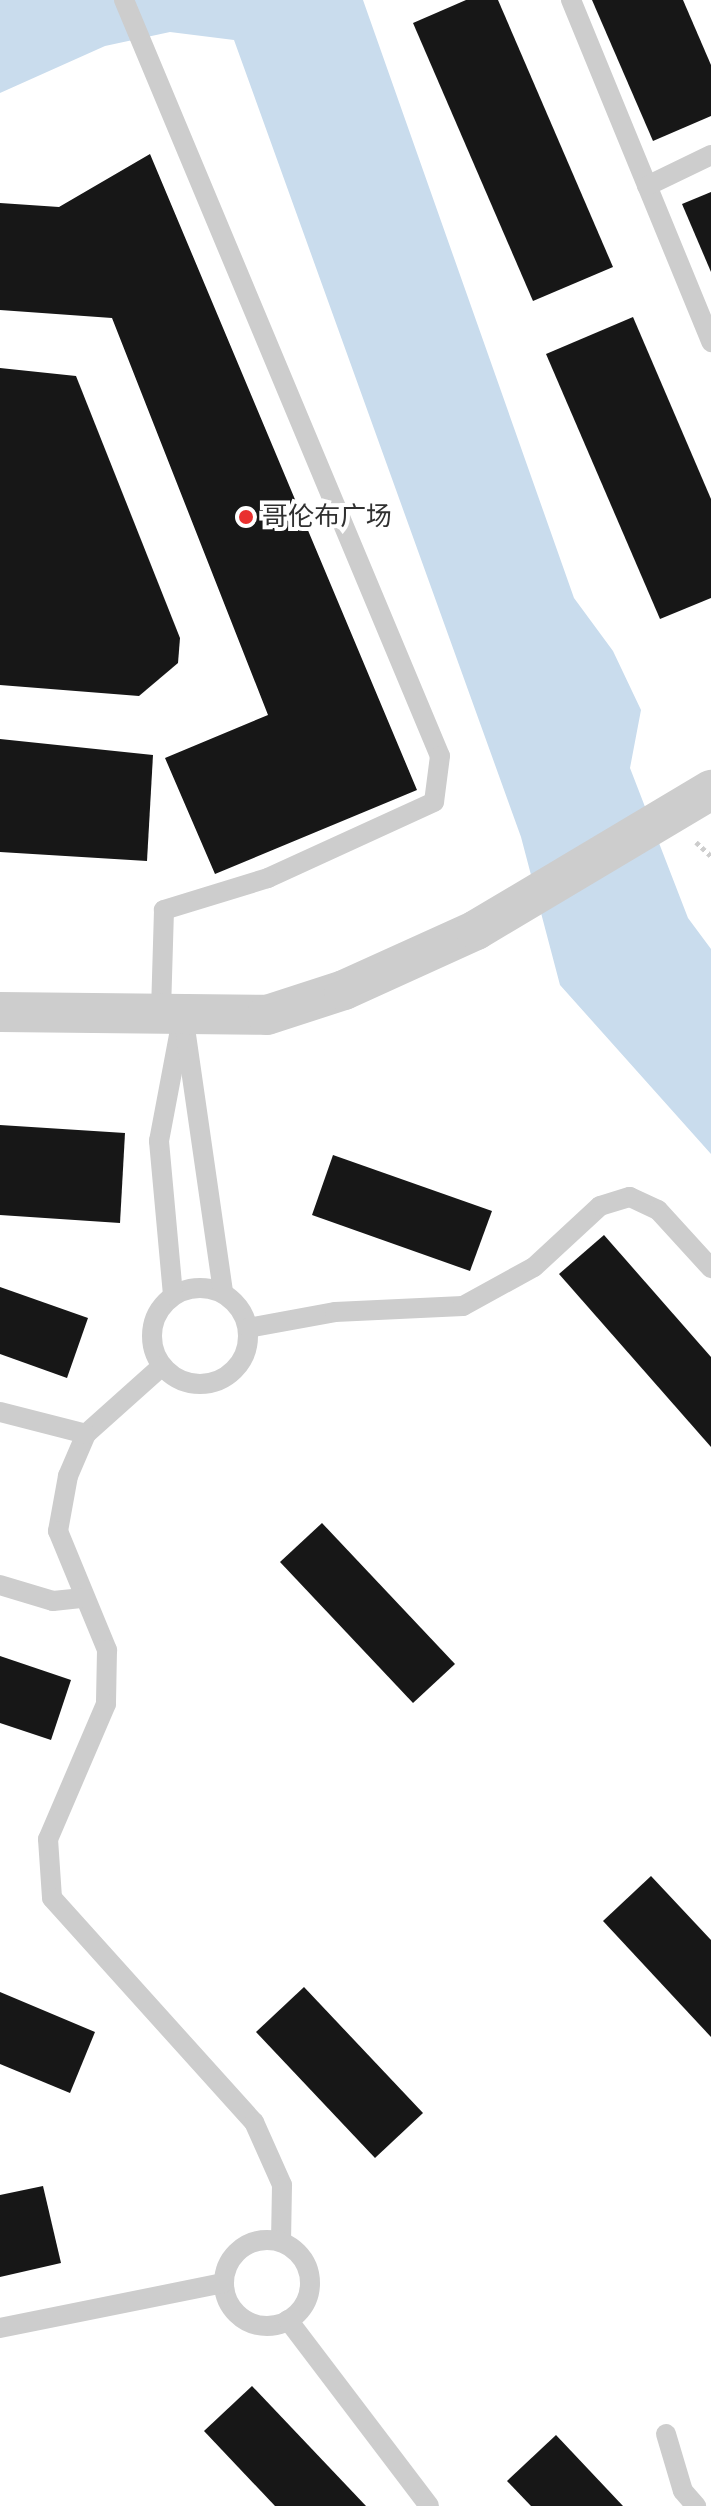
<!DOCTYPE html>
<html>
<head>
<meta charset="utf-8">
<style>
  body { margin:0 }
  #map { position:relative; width:711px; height:2506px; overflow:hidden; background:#fff; font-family:"Roboto Condensed","Noto Sans SC",sans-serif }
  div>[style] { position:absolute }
  .water>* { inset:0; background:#c9dced }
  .building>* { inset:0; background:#171717 }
  .path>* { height:5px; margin-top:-2.5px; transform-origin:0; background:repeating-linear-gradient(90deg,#cdcdcd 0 4px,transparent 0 8px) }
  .service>* { height:20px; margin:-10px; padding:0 10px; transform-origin:10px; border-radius:10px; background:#cdcdcd }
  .service>.ring { margin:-10px; padding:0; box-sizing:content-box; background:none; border:20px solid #cdcdcd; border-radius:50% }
  .minor>* { height:40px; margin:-20px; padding:0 20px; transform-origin:20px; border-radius:20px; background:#cdcdcd }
  .dots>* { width:22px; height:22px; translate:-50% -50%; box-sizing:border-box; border:4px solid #fff; border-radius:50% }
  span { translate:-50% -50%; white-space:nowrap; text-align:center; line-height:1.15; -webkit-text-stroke:8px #fff; paint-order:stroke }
  .poi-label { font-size:26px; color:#303030 }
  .left { translate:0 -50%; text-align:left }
</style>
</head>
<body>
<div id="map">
  <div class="water">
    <i style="clip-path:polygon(0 0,363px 0,574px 598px,613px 651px,641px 710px,630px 768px,688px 918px,711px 949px,711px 1154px,560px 985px,521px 837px,234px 40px,170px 32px,105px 46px,0 93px)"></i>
  </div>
  <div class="building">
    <i style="clip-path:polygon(466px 0,498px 0,613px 267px,533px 301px,413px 23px)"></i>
    <i style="clip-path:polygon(592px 0,683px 0,711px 65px,711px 116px,653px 141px)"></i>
    <i style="clip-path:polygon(150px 154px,417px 790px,215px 874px,165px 758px,268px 715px,112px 318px,0 310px,0 203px,59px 207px)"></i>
    <i style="clip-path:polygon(711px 192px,711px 272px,682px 204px)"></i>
    <i style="clip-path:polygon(633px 317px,711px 499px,711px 598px,660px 619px,546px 354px)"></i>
    <i style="clip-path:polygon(0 368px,76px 376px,180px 638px,178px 663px,139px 696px,0 685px)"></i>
    <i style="clip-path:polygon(0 739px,153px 755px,147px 861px,0 852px)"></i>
    <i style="clip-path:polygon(0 1125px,125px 1133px,120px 1223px,0 1215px)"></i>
    <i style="clip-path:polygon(333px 1155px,492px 1211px,470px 1271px,312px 1215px)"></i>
    <i style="clip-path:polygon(604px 1235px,711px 1357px,711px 1447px,559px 1274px)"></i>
    <i style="clip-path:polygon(0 1287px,88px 1318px,67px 1378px,0 1354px)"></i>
    <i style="clip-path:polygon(322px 1523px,455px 1664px,413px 1703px,280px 1562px)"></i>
    <i style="clip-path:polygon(0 1656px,71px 1680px,51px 1740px,0 1723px)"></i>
    <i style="clip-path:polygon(651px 1876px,711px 1940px,711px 2037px,603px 1921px)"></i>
    <i style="clip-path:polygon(304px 1987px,423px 2113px,375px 2158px,256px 2032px)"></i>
    <i style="clip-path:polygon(0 1992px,95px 2032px,70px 2093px,0 2064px)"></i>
    <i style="clip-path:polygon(43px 2186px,61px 2263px,0 2277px,0 2195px)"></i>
    <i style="clip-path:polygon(252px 2386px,366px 2506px,275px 2506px,204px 2431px)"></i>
    <i style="clip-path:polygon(556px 2435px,623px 2506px,531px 2506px,507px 2481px)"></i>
  </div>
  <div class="path">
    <i style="left:696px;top:842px;width:21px;rotate:43deg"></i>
  </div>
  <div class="service">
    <i style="left:124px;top:0;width:819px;rotate:67.32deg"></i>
    <i style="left:440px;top:756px;width:46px;rotate:97.4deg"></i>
    <i style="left:434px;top:802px;width:183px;rotate:155.4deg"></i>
    <i style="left:268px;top:878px;width:109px;rotate:162.9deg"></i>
    <i style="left:164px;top:910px;width:104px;rotate:91.7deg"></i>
    <i style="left:571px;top:0;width:370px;rotate:67.7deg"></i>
    <i style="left:647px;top:186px;width:71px;rotate:-25.8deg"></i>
    <i class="ring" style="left:152px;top:1288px;width:76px;height:76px"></i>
    <i style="left:173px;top:1295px;width:155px;rotate:-95.2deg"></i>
    <i style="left:159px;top:1141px;width:129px;rotate:-79.3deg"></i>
    <i style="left:183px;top:1014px;width:282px;rotate:81.8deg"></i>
    <i style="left:248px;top:1328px;width:88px;rotate:-10.4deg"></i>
    <i style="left:335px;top:1312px;width:128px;rotate:-2.7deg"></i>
    <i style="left:463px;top:1306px;width:81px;rotate:-28.8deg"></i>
    <i style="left:534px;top:1267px;width:90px;rotate:-42.7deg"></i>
    <i style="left:600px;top:1206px;width:31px;rotate:-17deg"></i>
    <i style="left:630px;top:1197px;width:31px;rotate:25deg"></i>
    <i style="left:658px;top:1210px;width:79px;rotate:47.6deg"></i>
    <i style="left:162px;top:1366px;width:102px;rotate:138.2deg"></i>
    <i style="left:86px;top:1434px;width:46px;rotate:113.2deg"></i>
    <i style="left:68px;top:1476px;width:56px;rotate:100.3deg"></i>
    <i style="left:58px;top:1531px;width:129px;rotate:67.6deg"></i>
    <i style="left:107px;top:1650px;width:54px;rotate:91.1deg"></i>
    <i style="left:106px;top:1704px;width:147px;rotate:113.2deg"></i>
    <i style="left:48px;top:1839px;width:59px;rotate:86.1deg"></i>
    <i style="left:52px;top:1898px;width:302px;rotate:48deg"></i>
    <i style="left:254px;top:2122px;width:69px;rotate:66deg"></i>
    <i style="left:282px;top:2185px;width:56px;rotate:91deg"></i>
    <i style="left:0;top:1412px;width:89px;rotate:14.3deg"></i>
    <i style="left:0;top:1585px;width:55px;rotate:16.8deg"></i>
    <i style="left:53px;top:1601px;width:28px;rotate:-6deg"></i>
    <i class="ring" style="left:224px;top:2240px;width:66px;height:66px"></i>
    <i style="left:288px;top:2320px;width:233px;rotate:52.8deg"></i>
    <i style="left:0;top:2328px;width:227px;rotate:-11.4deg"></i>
    <i style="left:666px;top:2434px;width:59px;rotate:73.4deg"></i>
    <i style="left:683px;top:2491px;width:20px;rotate:49deg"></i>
  </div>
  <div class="minor">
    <i style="left:0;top:1012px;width:267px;rotate:0.6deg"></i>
    <i style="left:267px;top:1015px;width:81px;rotate:-18deg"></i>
    <i style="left:344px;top:990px;width:145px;rotate:-24.4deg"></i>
    <i style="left:476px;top:930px;width:274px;rotate:-30.8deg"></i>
  </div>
  <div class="dots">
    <i style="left:246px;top:517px;background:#e9302f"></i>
  </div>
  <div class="poi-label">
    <span class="left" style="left:262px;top:517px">哥伦布广场</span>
  </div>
</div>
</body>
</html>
